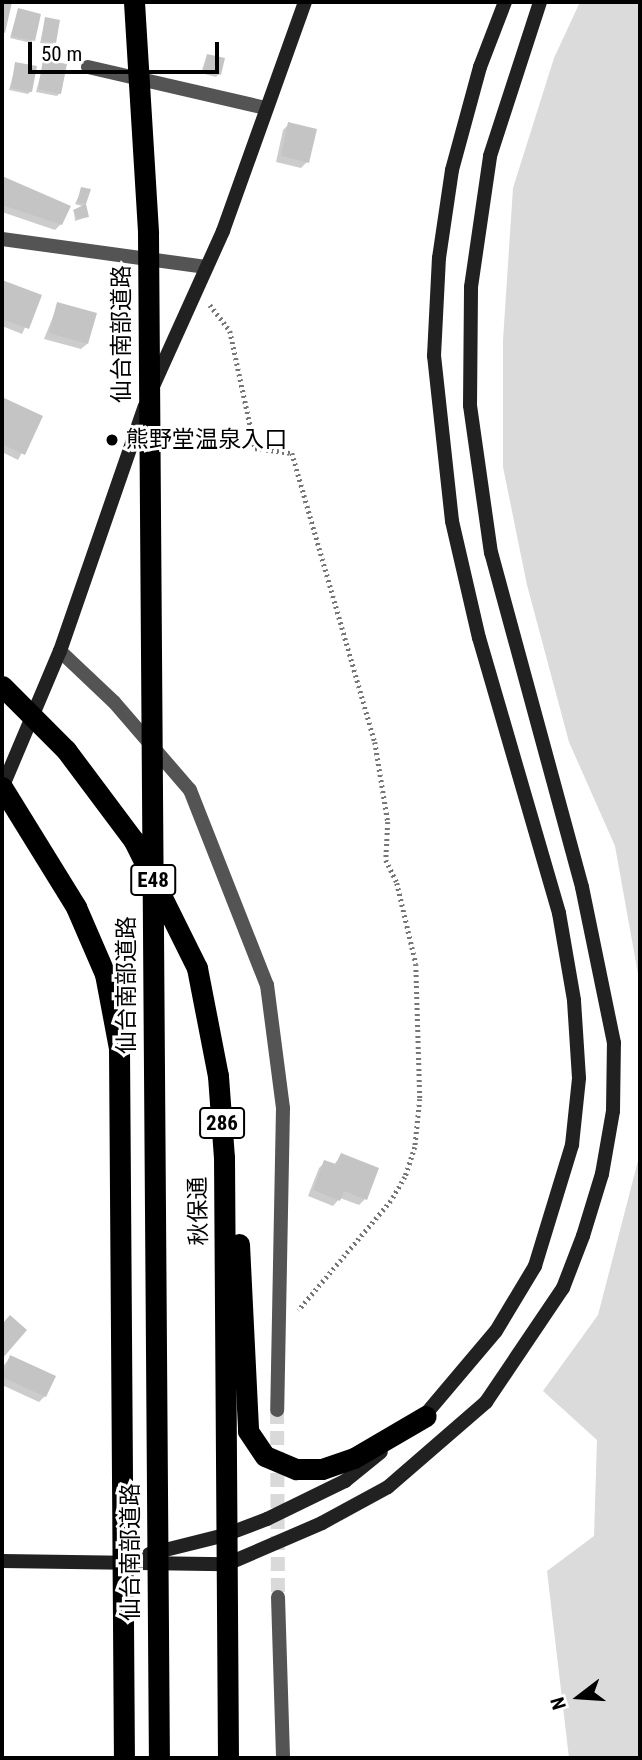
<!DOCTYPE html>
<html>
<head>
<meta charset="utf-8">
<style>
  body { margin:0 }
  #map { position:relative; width:642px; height:1760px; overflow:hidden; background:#fff; font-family:"Roboto Condensed","Noto Sans JP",sans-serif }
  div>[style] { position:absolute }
  .green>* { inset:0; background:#dbdbdb }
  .shadow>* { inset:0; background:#0003 }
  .building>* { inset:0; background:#c4c4c4 }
  .street-tunnel>* { height:14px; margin-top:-7px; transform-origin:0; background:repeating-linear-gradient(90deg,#d9d9d9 0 14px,transparent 0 21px) }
  .path>* { height:4.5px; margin-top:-2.25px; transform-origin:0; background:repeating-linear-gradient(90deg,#767676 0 2px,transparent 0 5.5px) }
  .lane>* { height:14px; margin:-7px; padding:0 7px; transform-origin:7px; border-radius:7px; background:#545454 }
  .street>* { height:14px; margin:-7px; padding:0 7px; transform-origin:7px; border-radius:7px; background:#545454 }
  .secondary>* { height:14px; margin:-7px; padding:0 7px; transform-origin:7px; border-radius:7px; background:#212121 }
  .highway>* { height:21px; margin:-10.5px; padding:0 10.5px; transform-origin:10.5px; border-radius:10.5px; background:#000 }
  .dots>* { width:19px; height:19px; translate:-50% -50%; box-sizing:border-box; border:4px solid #fff; border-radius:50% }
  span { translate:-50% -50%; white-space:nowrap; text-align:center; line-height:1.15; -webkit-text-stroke:6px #fff; paint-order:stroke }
  .shield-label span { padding:2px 5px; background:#fff; border:2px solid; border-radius:5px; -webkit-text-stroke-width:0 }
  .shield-label { font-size:21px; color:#000; font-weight:700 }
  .street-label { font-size:23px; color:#000 }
  .poi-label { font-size:23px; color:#000 }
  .left { translate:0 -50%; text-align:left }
  .frame { position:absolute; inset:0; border:4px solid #000; pointer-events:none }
  .north { position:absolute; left:544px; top:1662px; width:70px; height:70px; -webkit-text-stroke:5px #fff; paint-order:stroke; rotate:253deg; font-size:19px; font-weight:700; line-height:28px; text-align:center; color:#000 }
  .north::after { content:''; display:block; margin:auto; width:24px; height:32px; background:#000; clip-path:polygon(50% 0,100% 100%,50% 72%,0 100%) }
  .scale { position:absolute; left:28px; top:42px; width:191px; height:32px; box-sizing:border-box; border:4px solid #000; border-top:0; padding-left:9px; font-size:21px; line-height:24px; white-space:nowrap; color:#000; -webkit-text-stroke:5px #fff; paint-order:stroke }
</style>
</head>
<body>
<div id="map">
  <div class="green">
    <i style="clip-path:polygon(580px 2px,640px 2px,640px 1758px,569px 1758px,547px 1571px,594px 1536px,597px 1440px,543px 1391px,598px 1315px,640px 1153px,638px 974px,615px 846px,569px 742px,527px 585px,503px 467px,503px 340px,513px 188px,554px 58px)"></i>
  </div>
  <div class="shadow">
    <i style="clip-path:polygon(18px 10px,33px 40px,31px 43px,10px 38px)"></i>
    <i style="clip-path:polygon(46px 19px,54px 42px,52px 45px,40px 43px)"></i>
    <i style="clip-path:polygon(207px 55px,219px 74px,216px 77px,201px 73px)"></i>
    <i style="clip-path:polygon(44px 62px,60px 93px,57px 96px,36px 92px)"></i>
    <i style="clip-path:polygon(16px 64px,31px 91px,28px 94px,9px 90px)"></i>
    <i style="clip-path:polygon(289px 124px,307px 162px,301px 168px,276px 162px,283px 130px)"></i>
    <i style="clip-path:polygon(2px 178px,68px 207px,61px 224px,55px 230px,2px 212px)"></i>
    <i style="clip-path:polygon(82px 189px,88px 191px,85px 207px,75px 204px)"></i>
    <i style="clip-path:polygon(74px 212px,87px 217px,75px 221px)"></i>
    <i style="clip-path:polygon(2px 282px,40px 296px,22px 334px,2px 326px)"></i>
    <i style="clip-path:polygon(58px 304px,87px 344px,81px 349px,44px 339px)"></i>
    <i style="clip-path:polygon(2px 399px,41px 417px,18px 460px,2px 452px)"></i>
    <i style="clip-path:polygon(341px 1155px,365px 1199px,359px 1205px,340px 1198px,333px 1206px,308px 1196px,319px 1168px,325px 1162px,334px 1165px)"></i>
    <i style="clip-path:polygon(10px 1357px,45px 1396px,39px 1402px,2px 1385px,2px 1368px)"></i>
  </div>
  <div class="building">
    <i style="clip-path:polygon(2px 2px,12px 2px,5px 33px,2px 32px)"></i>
    <i style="clip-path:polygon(18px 8px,41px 14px,35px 41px,11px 36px)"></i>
    <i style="clip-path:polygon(45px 17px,60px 20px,56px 43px,41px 40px)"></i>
    <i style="clip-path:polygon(207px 54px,225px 58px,221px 75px,203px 71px)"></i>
    <i style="clip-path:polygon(43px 60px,67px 64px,61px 94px,38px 89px)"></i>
    <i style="clip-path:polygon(15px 62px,37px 66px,32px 92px,11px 88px)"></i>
    <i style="clip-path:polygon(288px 122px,317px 129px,309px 163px,281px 156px)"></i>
    <i style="clip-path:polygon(2px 176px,71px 206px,62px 225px,2px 205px)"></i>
    <i style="clip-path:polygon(81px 187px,91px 189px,86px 204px,77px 202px)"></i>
    <i style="clip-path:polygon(86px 204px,89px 217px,77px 219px,73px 210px)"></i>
    <i style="clip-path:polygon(2px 280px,42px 295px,29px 329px,2px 319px)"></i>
    <i style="clip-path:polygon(57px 302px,97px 313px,88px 344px,49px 333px)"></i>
    <i style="clip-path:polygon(2px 397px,43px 416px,25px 455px,2px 444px)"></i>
    <i style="clip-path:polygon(341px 1153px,379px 1168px,367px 1200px,344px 1191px,340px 1201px,313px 1190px,324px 1160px,336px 1164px)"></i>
    <i style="clip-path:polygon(10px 1315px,27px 1330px,2px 1359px,2px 1324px)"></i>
    <i style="clip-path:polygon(10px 1355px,56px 1376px,46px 1397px,2px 1377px)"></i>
  </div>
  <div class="street-tunnel">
    <i style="left:277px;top:1410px;width:187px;rotate:89.7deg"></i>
  </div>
  <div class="path">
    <i style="left:210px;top:305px;width:33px;rotate:52deg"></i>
    <i style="left:230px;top:331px;width:120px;rotate:77.9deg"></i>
    <i style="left:255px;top:448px;width:37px;rotate:8deg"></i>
    <i style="left:292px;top:453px;width:301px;rotate:74deg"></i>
    <i style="left:375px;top:742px;width:81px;rotate:80.8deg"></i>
    <i style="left:388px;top:822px;width:38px;rotate:93deg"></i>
    <i style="left:386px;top:860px;width:25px;rotate:64deg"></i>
    <i style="left:397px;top:883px;width:83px;rotate:76.8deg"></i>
    <i style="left:416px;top:964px;width:135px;rotate:88.3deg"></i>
    <i style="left:420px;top:1099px;width:48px;rotate:95.9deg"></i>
    <i style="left:415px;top:1147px;width:32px;rotate:108deg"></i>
    <i style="left:405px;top:1177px;width:28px;rotate:120deg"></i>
    <i style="left:391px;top:1201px;width:143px;rotate:130.2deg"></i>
  </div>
  <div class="lane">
    <i style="left:88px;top:67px;width:183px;rotate:13deg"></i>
  </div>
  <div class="street">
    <i style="left:2px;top:239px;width:206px;rotate:7.8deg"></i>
    <i style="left:60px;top:651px;width:74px;rotate:43.4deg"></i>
    <i style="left:114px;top:702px;width:116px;rotate:49.2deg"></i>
    <i style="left:190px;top:790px;width:210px;rotate:68.5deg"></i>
    <i style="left:267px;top:985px;width:124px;rotate:82.6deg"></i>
    <i style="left:283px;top:1108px;width:302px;rotate:91.1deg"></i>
    <i style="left:278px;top:1597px;width:161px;rotate:88.2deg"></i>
  </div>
  <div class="secondary">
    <i style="left:154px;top:384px;width:168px;rotate:-65.7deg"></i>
    <i style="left:223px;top:231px;width:243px;rotate:-70.3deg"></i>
    <i style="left:2px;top:788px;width:149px;rotate:-67.1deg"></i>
    <i style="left:60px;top:651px;width:259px;rotate:-70.9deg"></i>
    <i style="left:419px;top:1422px;width:119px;rotate:-49.8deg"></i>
    <i style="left:496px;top:1331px;width:76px;rotate:-59deg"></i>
    <i style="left:535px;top:1266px;width:127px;rotate:-73deg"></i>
    <i style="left:572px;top:1145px;width:67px;rotate:-84deg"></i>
    <i style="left:579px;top:1078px;width:78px;rotate:-93.7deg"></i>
    <i style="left:574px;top:1000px;width:88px;rotate:-99.8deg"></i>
    <i style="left:559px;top:913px;width:286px;rotate:-106.2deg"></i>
    <i style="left:479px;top:638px;width:120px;rotate:-103deg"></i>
    <i style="left:452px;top:521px;width:166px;rotate:-96.2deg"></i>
    <i style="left:434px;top:356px;width:98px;rotate:-87.1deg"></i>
    <i style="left:439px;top:258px;width:89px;rotate:-81.6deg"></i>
    <i style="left:452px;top:170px;width:107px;rotate:-74.8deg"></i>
    <i style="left:480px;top:67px;width:70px;rotate:-69deg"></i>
    <i style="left:149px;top:1554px;width:78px;rotate:-14deg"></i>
    <i style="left:225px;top:1535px;width:45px;rotate:-20.9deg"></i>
    <i style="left:267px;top:1519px;width:87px;rotate:-26deg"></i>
    <i style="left:345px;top:1481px;width:46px;rotate:-38.9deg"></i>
    <i style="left:2px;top:1561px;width:225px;rotate:0.8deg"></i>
    <i style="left:227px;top:1564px;width:103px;rotate:-23.3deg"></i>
    <i style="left:322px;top:1523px;width:75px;rotate:-28.6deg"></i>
    <i style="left:388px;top:1487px;width:130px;rotate:-40.9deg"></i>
    <i style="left:486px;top:1402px;width:138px;rotate:-56deg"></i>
    <i style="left:563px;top:1288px;width:56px;rotate:-69deg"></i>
    <i style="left:583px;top:1236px;width:65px;rotate:-73deg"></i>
    <i style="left:602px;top:1174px;width:64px;rotate:-80.1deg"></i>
    <i style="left:613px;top:1111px;width:68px;rotate:-89.2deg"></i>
    <i style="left:614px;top:1043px;width:159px;rotate:-101.6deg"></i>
    <i style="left:582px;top:887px;width:346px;rotate:-105.2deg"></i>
    <i style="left:491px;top:553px;width:149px;rotate:-98.1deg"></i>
    <i style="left:470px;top:405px;width:118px;rotate:-89.5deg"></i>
    <i style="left:471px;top:287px;width:132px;rotate:-81.7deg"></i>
    <i style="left:490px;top:156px;width:162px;rotate:-72deg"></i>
  </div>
  <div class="highway">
    <i style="left:134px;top:2px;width:231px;rotate:86.5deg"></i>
    <i style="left:148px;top:233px;width:1525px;rotate:89.59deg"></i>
    <i style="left:2px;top:686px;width:91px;rotate:45deg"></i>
    <i style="left:66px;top:750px;width:114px;rotate:53.2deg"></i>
    <i style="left:134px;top:841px;width:142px;rotate:63.6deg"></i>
    <i style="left:197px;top:968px;width:110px;rotate:79deg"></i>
    <i style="left:218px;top:1076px;width:81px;rotate:85.8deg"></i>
    <i style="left:224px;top:1157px;width:601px;rotate:89.62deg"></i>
    <i style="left:2px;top:787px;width:141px;rotate:58.3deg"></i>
    <i style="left:76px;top:907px;width:73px;rotate:66.6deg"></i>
    <i style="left:105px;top:974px;width:75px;rotate:79.3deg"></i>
    <i style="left:119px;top:1048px;width:710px;rotate:89.6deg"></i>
    <i style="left:239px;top:1244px;width:187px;rotate:87.2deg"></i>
    <i style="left:248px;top:1431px;width:30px;rotate:56deg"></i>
    <i style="left:265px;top:1456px;width:34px;rotate:23deg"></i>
    <i style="left:296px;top:1469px;width:26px"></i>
    <i style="left:322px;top:1469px;width:34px;rotate:-19deg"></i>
    <i style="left:354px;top:1458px;width:83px;rotate:-30.3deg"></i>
  </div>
  <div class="dots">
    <i style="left:112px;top:440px;background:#000"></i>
  </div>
  <div class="shield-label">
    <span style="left:153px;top:880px">E48</span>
    <span style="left:222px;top:1123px">286</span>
  </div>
  <div class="street-label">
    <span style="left:122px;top:334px;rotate:-90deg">仙台南部道路</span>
    <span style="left:127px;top:985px;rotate:-90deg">仙台南部道路</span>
    <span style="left:199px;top:1211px;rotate:-91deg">秋保通</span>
    <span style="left:131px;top:1552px;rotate:-90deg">仙台南部道路</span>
  </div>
  <div class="poi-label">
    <span class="left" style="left:126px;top:440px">熊野堂温泉入口</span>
  </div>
  <div class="frame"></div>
  <div class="north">N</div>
  <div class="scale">50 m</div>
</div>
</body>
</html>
